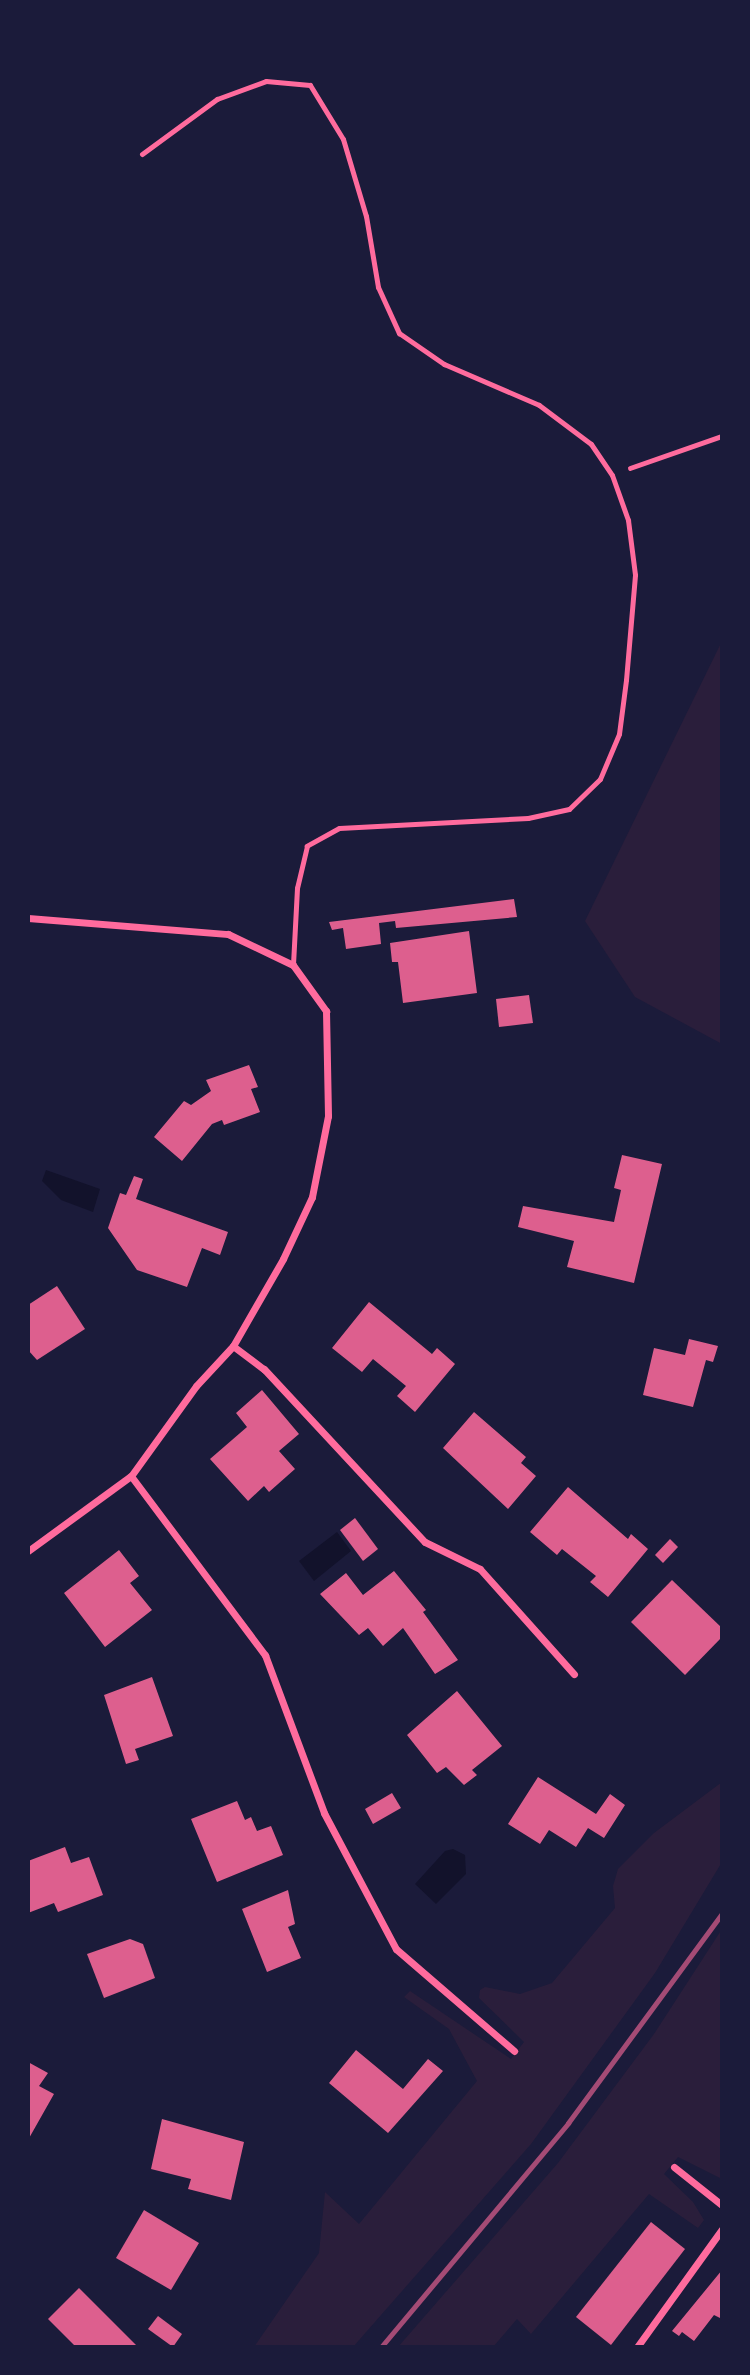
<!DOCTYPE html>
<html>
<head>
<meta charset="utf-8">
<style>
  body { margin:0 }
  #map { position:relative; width:750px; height:2375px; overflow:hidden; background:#1b1b3a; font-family:Roboto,sans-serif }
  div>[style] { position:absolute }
  .green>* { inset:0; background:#2a1e3b }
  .water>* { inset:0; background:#12122b }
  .building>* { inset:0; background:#dd5f8e }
  .path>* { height:4.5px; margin:-2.25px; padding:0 2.25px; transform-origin:2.25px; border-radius:2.25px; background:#ff6b9d }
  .service>* { height:5px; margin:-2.5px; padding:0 2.5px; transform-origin:2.5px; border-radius:2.5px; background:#ff6b9d }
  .minor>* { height:7px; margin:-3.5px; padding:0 3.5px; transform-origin:3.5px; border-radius:3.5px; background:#ff6b9d }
  .rail>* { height:5px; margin:-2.5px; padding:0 2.5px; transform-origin:2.5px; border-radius:2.5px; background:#a44b75 }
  span { translate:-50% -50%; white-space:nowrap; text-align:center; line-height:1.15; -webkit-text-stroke:6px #1b1b3a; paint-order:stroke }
  .frame { position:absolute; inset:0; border:30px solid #1b1b3a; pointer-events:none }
</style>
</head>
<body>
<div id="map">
  <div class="green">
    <i style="clip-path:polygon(722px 641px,722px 1044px,635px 997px,585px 921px)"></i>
    <i style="clip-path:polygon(722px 1782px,722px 1862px,655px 1973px,531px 2144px,353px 2347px,254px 2347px,319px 2253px,325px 2192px,359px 2224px,477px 2081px,449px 2029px,404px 1997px,410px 1991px,511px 2059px,524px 2042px,479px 1998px,480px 1990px,485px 1987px,520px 1994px,552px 1983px,615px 1908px,613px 1886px,618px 1869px,654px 1833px)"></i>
    <i style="clip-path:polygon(722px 1929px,722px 2179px,678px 2157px,664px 2174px,693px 2202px,704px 2220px,698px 2228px,649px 2194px,531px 2334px,517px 2319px,493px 2347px,398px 2347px,558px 2163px,654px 2034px)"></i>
  </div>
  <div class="water">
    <i style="clip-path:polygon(46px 1170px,100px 1189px,93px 1212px,61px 1200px,42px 1181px)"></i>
    <i style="clip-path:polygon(337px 1532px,351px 1551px,314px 1581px,299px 1561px)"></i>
    <i style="clip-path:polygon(453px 1849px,465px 1855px,466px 1874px,436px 1904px,415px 1884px,445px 1851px)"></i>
  </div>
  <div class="building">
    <i style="clip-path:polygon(514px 899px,517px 917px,396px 928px,395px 921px,379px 923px,381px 944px,346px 949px,343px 928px,332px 930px,329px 922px)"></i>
    <i style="clip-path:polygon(469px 931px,477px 993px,403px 1003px,398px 962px,392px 962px,390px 943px)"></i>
    <i style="clip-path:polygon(529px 995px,533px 1023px,499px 1027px,496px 999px)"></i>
    <i style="clip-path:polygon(249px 1065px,258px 1087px,251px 1089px,260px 1112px,224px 1125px,222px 1120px,212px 1124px,182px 1161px,154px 1137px,184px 1101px,191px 1105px,211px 1091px,206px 1080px)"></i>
    <i style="clip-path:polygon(622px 1155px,662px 1164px,634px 1283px,567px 1267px,574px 1241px,518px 1227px,523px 1206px,614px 1222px,621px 1190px,614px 1188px)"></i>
    <i style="clip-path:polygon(134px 1176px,143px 1179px,136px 1199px,228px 1232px,220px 1255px,202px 1248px,187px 1287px,137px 1270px,108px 1228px,120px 1193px,126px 1195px)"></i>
    <i style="clip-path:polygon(57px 1286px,85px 1329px,37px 1360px,28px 1350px,28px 1305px)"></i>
    <i style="clip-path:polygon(369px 1302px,432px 1354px,437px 1348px,455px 1364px,415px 1412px,397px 1396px,406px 1386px,373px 1359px,362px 1372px,332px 1348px)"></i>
    <i style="clip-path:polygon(689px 1339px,718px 1346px,713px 1362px,706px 1360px,693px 1407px,643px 1395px,654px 1348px,685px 1355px)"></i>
    <i style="clip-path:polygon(262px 1390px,299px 1434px,279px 1451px,295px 1469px,269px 1492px,264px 1486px,248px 1501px,210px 1459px,247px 1427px,236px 1413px)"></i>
    <i style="clip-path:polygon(474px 1412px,526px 1457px,521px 1463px,536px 1476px,508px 1509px,443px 1448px)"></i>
    <i style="clip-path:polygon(568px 1487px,628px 1539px,631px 1534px,648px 1549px,608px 1597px,590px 1582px,596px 1576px,562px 1549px,557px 1555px,530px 1532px)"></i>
    <i style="clip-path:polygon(355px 1518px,378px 1549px,363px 1561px,340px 1530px)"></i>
    <i style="clip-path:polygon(670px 1539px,678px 1547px,663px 1563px,655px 1555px)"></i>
    <i style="clip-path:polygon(119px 1550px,139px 1576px,130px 1583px,152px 1610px,105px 1647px,64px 1593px)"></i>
    <i style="clip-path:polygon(394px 1571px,426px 1610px,423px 1612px,458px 1660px,435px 1674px,403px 1628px,383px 1646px,368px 1628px,359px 1635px,320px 1594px,346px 1573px,363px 1595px)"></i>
    <i style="clip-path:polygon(672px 1580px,722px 1628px,722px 1637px,685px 1675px,631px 1622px)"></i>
    <i style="clip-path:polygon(152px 1677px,173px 1736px,135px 1749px,139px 1760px,126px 1764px,104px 1695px)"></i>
    <i style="clip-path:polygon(457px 1691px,502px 1746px,472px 1770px,477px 1775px,464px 1785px,446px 1767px,437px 1773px,407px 1735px)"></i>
    <i style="clip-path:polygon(538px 1777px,596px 1814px,610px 1794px,625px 1805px,604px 1838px,588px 1828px,576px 1847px,549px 1830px,540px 1844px,508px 1824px)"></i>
    <i style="clip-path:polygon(392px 1793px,401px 1808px,373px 1824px,365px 1809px)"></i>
    <i style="clip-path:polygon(237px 1801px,245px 1820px,251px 1817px,257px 1831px,271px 1826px,283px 1855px,217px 1882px,191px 1819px)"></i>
    <i style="clip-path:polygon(65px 1847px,71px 1863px,89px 1857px,103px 1895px,58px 1912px,54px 1903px,28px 1913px,28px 1861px)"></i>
    <i style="clip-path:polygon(288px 1890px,295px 1924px,288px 1927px,301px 1958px,267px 1972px,242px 1909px)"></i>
    <i style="clip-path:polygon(130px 1939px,143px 1944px,155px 1978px,104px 1998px,87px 1954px)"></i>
    <i style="clip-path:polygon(356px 2050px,403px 2089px,428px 2059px,443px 2071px,388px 2133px,329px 2083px)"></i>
    <i style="clip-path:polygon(28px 2062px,48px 2073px,39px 2086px,54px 2094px,28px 2140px)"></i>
    <i style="clip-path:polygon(162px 2119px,244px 2142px,231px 2200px,188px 2189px,191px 2179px,151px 2169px)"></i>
    <i style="clip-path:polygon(144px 2210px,199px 2243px,171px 2290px,116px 2258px)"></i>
    <i style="clip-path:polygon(651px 2222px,685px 2249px,611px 2345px,576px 2317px)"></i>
    <i style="clip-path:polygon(722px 2270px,722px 2319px,714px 2315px,694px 2341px,682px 2332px,679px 2336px,672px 2331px)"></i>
    <i style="clip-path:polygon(79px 2288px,138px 2347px,76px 2347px,48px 2319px)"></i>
    <i style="clip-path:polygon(158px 2316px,182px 2334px,173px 2347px,148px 2329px)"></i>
  </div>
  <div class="path">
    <i style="left:630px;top:468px;width:97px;rotate:-19.2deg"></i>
  </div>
  <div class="service">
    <i style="left:142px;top:154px;width:93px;rotate:-36.3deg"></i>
    <i style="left:217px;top:99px;width:52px;rotate:-20.2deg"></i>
    <i style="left:266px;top:81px;width:44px;rotate:5.2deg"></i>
    <i style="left:310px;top:85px;width:63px;rotate:58.6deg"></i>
    <i style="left:343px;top:139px;width:80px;rotate:73.4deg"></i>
    <i style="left:366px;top:216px;width:72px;rotate:80.4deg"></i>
    <i style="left:378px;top:287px;width:51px;rotate:65.5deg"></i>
    <i style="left:399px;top:333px;width:55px;rotate:34.6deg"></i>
    <i style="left:444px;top:364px;width:103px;rotate:23.3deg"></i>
    <i style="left:539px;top:405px;width:65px;rotate:36.9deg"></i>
    <i style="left:591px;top:444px;width:37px;rotate:56deg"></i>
    <i style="left:612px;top:475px;width:48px;rotate:70.4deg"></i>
    <i style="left:628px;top:520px;width:55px;rotate:82.7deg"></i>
    <i style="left:635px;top:575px;width:105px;rotate:94.9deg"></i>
    <i style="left:626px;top:680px;width:54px;rotate:97.4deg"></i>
    <i style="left:619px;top:734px;width:49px;rotate:112.9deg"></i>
    <i style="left:600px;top:779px;width:43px;rotate:135.9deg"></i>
    <i style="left:569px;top:809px;width:42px;rotate:167.6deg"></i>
    <i style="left:528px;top:818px;width:189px;rotate:177deg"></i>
    <i style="left:339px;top:828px;width:37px;rotate:151deg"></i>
    <i style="left:307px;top:846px;width:43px;rotate:103.4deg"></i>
    <i style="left:297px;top:888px;width:77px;rotate:93deg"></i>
  </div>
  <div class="minor">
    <i style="left:28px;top:918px;width:201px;rotate:4.6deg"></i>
    <i style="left:228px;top:934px;width:72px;rotate:25.5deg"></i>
    <i style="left:293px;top:965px;width:57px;rotate:54.3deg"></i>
    <i style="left:326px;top:1011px;width:105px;rotate:88.9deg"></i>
    <i style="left:328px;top:1116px;width:83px;rotate:101.2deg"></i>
    <i style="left:312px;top:1197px;width:68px;rotate:115.1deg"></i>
    <i style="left:283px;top:1259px;width:100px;rotate:119.9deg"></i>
    <i style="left:233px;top:1346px;width:54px;rotate:132.8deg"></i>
    <i style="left:196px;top:1386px;width:111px;rotate:125.8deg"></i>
    <i style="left:131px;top:1476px;width:224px;rotate:53.2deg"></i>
    <i style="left:265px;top:1655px;width:169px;rotate:69.5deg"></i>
    <i style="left:324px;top:1813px;width:154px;rotate:62.1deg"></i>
    <i style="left:396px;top:1949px;width:156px;rotate:40.8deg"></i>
    <i style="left:233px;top:1346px;width:39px;rotate:37deg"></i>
    <i style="left:264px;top:1369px;width:236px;rotate:47.1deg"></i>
    <i style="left:425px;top:1542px;width:61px;rotate:26.1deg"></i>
    <i style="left:480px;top:1569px;width:141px;rotate:48.2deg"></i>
    <i style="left:28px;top:1551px;width:127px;rotate:-36.1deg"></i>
    <i style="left:674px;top:2167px;width:61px;rotate:38.4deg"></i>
    <i style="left:637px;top:2347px;width:145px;rotate:-54.2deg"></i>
  </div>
  <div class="rail">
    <i style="left:381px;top:2347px;width:292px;rotate:-50.1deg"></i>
    <i style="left:568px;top:2123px;width:260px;rotate:-53.7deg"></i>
  </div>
  <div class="frame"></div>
</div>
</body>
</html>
